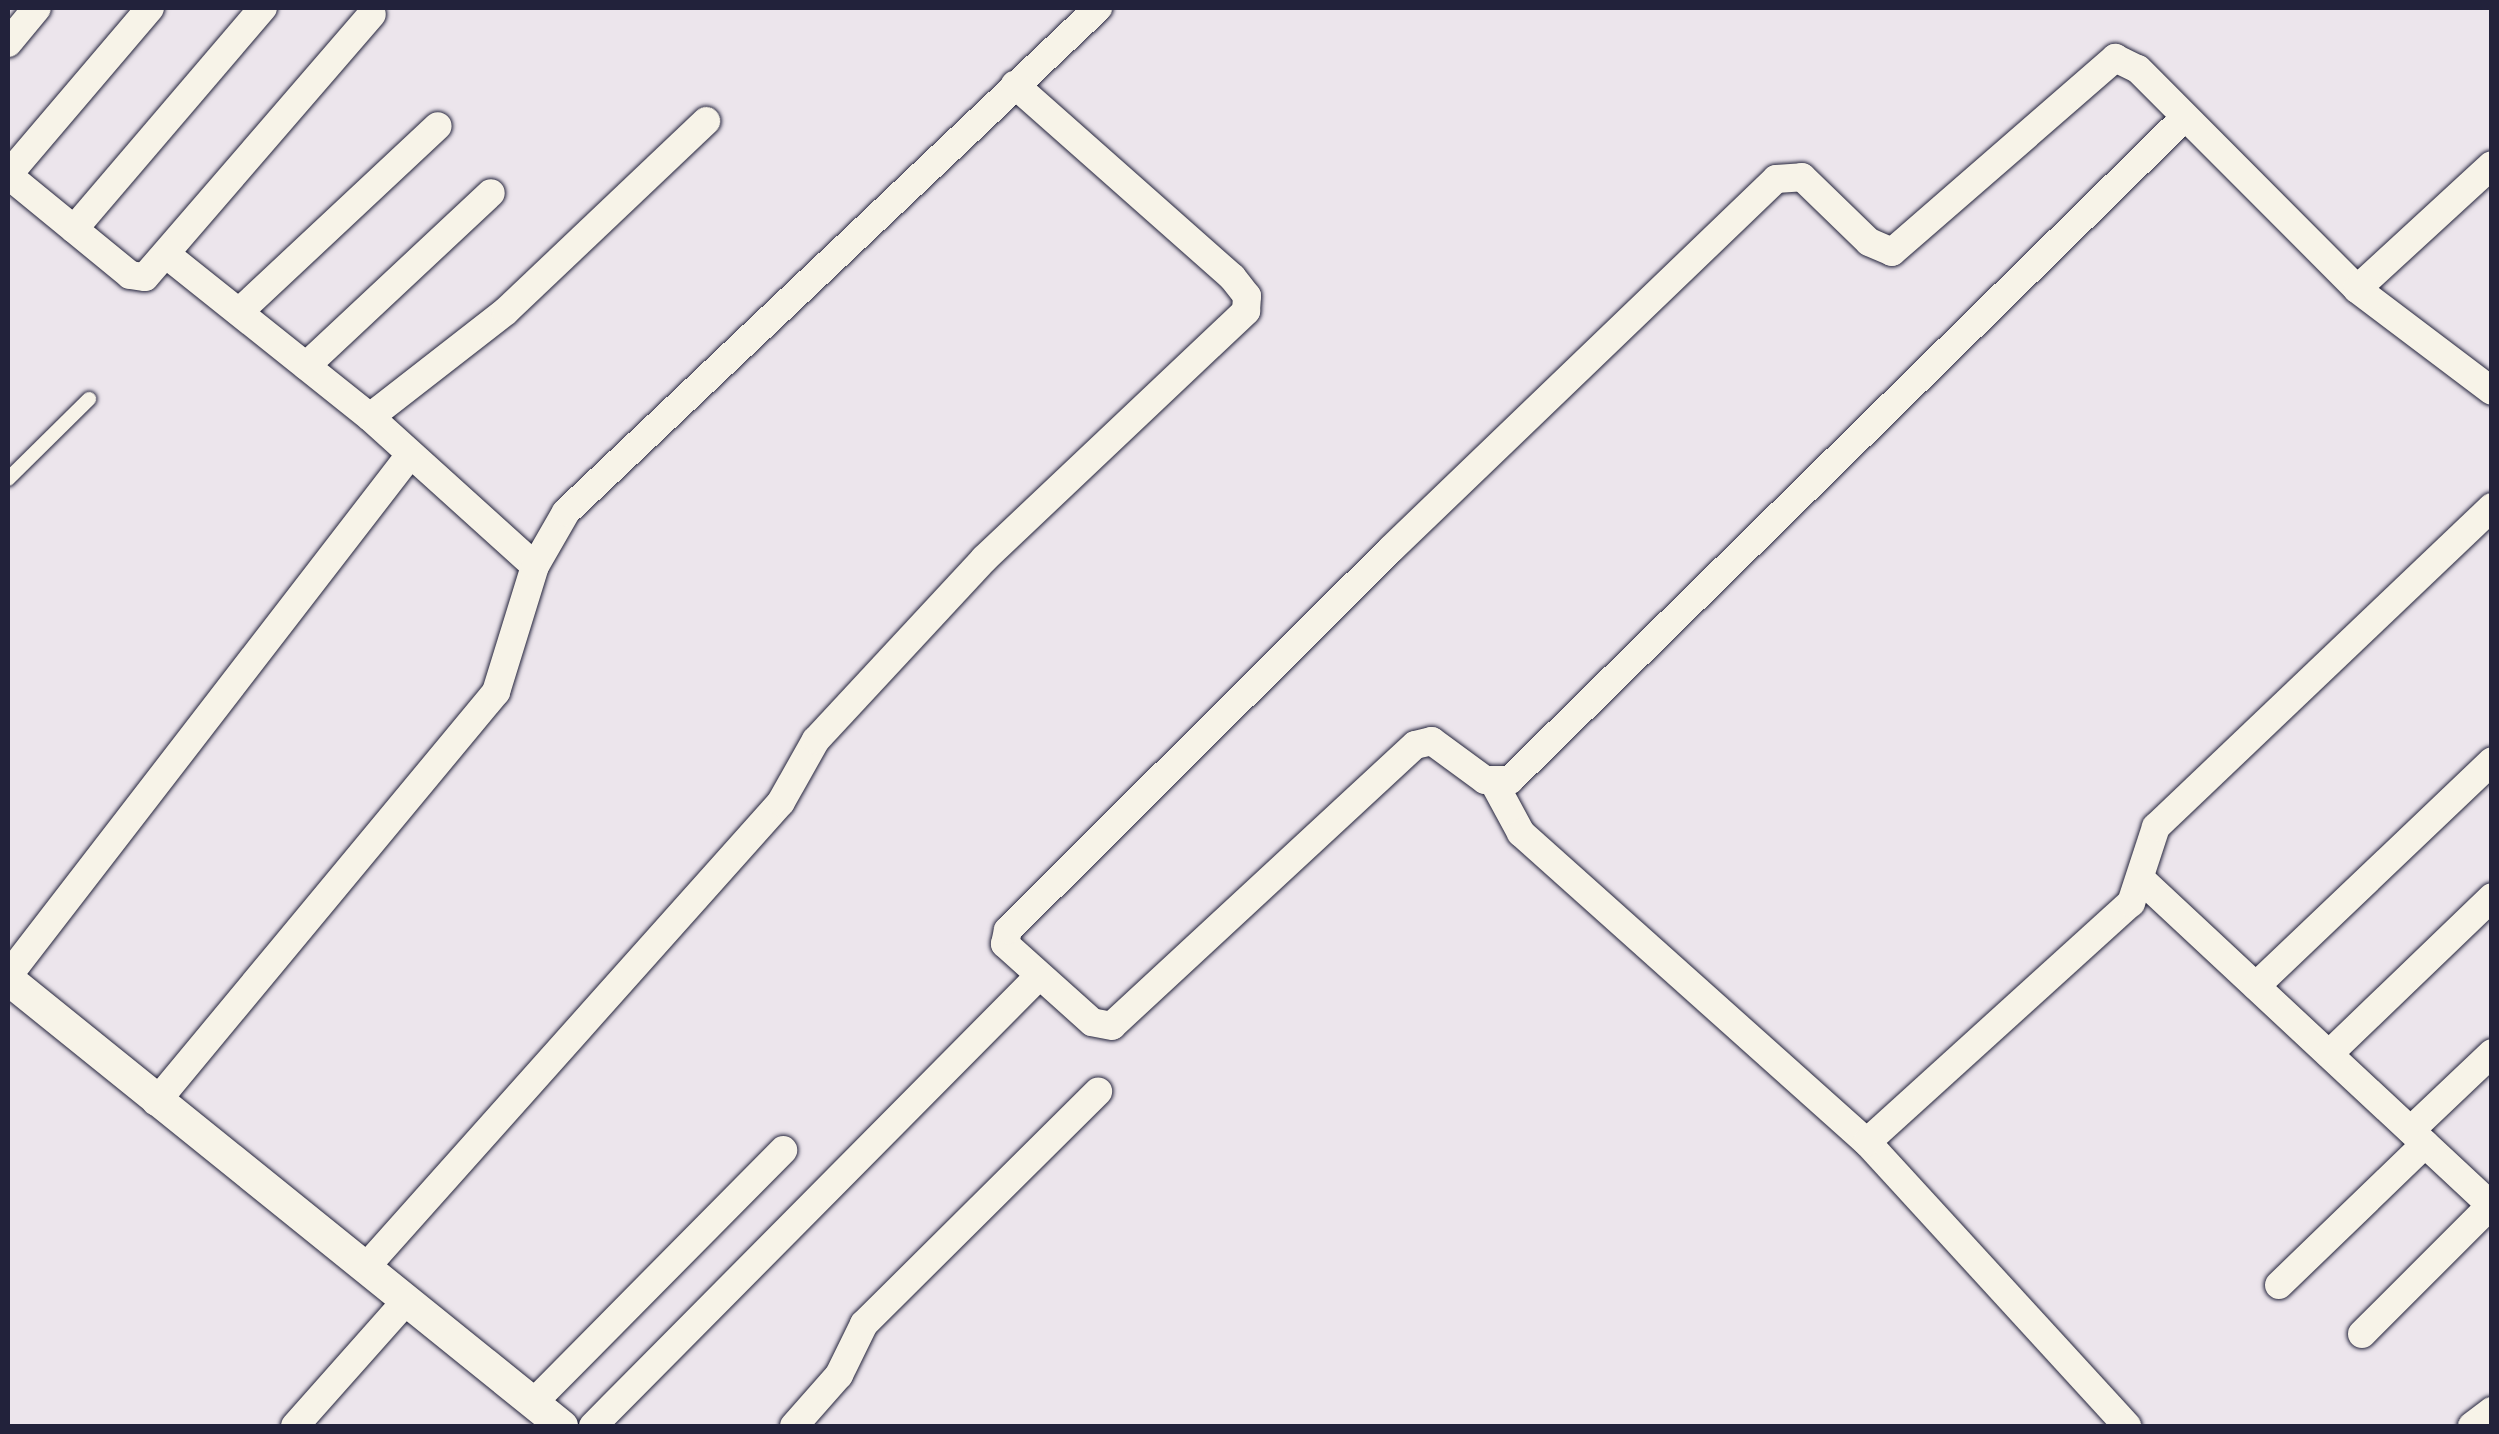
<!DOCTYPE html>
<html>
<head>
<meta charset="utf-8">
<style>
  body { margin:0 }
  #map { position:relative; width:2499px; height:1434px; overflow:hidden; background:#ece5ec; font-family:Sriracha,sans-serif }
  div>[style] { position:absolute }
  .roads { filter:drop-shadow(0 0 2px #22223b) drop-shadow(0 0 2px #22223b) }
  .service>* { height:14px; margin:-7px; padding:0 7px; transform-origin:7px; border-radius:7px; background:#f7f3e8 }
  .minor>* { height:28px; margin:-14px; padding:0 14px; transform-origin:14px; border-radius:14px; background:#f7f3e8 }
  .tertiary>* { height:32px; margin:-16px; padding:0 16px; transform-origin:16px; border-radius:16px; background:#f7f3e8 }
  span { translate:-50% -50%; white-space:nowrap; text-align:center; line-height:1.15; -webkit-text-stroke:8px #f7f3e8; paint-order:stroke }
  .frame { position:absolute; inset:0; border:10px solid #22223b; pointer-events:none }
</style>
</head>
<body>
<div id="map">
  <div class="roads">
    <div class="service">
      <i style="left:8px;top:479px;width:114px;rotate:-44.6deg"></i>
    </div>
    <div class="minor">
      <i style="left:8px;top:43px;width:45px;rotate:-50.4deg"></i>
      <i style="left:2181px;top:121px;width:940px;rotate:135.52deg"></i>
      <i style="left:1510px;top:780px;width:25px;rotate:180deg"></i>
      <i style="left:1485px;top:780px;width:66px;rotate:-143.7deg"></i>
      <i style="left:1432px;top:741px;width:17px;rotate:167deg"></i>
      <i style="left:1415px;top:745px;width:413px;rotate:137.2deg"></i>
      <i style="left:1112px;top:1026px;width:20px;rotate:-169deg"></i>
      <i style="left:1092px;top:1022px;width:117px;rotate:-138.1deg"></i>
      <i style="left:1005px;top:944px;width:14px;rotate:-78deg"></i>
      <i style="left:1008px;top:930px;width:540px;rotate:-44.85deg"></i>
      <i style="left:1391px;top:549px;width:534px;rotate:-43.86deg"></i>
      <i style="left:1776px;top:179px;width:26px;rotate:-4deg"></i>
      <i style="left:1802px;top:177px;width:93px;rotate:44.1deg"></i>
      <i style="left:1869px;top:242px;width:25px;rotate:23deg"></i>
      <i style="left:1892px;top:252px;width:296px;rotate:-41deg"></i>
      <i style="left:2115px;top:58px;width:25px;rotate:26deg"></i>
      <i style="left:2138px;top:69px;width:310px;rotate:45.1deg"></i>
      <i style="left:2357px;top:289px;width:169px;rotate:37.1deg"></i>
      <i style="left:8px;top:175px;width:158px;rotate:39.3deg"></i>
      <i style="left:130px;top:275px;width:15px;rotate:8deg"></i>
      <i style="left:145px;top:277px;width:347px;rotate:-49.2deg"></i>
      <i style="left:8px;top:175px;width:219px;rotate:-49.6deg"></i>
      <i style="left:74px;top:229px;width:291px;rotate:-49.5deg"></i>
      <i style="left:167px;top:255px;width:260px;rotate:38.6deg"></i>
      <i style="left:370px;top:417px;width:222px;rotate:42.1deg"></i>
      <i style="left:2357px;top:289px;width:183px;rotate:-42.6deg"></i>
      <i style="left:239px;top:312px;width:272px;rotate:-43.1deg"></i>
      <i style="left:306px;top:366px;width:253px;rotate:-43.1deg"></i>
      <i style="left:370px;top:417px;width:172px;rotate:-37.9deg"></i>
      <i style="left:506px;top:311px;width:276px;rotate:-43.5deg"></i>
      <i style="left:1494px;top:783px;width:57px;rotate:61.6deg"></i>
      <i style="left:1521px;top:833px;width:464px;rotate:41.8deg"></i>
      <i style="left:1867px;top:1142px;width:385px;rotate:47.5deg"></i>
      <i style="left:2143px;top:881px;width:477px;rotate:43deg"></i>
      <i style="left:8px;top:976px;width:657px;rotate:-52.36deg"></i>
      <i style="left:2256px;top:986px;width:326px;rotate:-43.6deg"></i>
      <i style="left:2329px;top:1054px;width:226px;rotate:-43.9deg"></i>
      <i style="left:156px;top:1102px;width:533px;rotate:-50.33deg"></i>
      <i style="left:496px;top:692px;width:132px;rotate:-72.8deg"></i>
      <i style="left:535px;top:566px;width:62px;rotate:-60.1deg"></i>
      <i style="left:566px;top:512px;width:733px;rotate:-43.45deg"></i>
      <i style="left:2411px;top:1130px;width:112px;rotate:-43.5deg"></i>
      <i style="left:1867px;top:1142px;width:356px;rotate:-42.2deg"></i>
      <i style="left:2131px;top:903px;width:80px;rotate:-71.8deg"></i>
      <i style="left:2156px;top:827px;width:464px;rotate:-43.6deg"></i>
      <i style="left:366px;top:1267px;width:623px;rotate:-48.25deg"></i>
      <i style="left:781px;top:802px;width:71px;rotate:-60.6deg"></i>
      <i style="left:816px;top:740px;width:247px;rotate:-47.1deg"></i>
      <i style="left:984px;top:559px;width:361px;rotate:-43.4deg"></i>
      <i style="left:1246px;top:311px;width:15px;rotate:-86deg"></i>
      <i style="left:1247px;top:296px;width:24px;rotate:-128deg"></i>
      <i style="left:1232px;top:277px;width:290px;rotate:-138.5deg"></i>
      <i style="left:2279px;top:1285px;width:203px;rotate:-44deg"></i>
      <i style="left:2362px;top:1334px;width:184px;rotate:-45deg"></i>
      <i style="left:535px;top:1401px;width:353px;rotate:-45.3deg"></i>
      <i style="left:295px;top:1426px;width:169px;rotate:-48.4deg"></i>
      <i style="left:593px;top:1426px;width:634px;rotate:-45.26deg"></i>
      <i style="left:794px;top:1426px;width:68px;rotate:-48.6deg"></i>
      <i style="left:839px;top:1375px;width:57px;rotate:-63.9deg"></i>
      <i style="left:864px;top:1324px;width:330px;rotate:-44.8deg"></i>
      <i style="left:2472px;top:1426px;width:25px;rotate:-37deg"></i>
    </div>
    <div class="tertiary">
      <i style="left:8px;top:979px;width:712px;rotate:38.9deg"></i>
    </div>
  </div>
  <div class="frame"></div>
</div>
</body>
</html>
